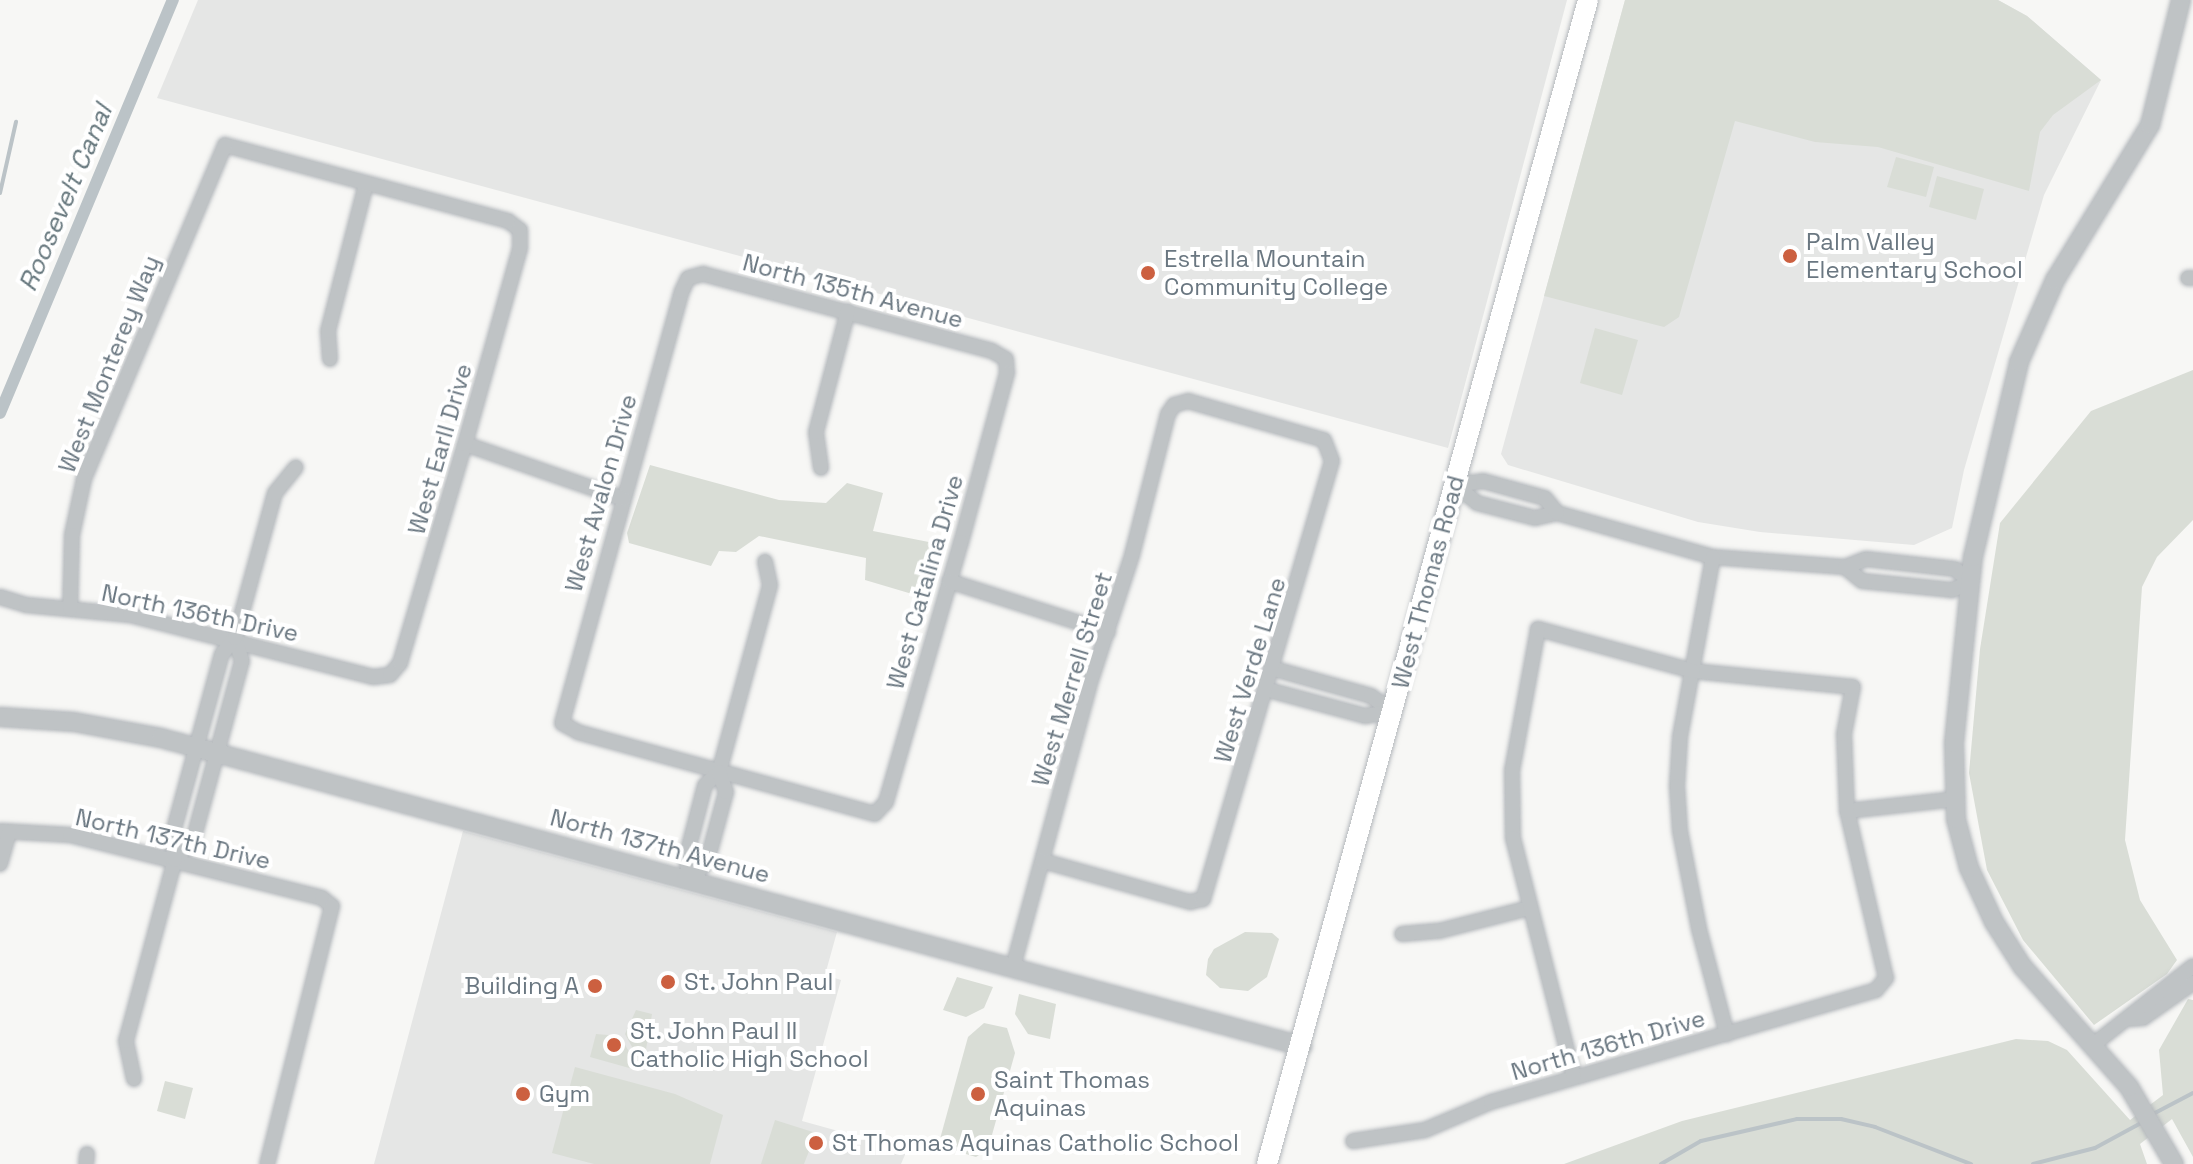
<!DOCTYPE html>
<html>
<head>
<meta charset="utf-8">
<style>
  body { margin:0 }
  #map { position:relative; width:2193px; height:1164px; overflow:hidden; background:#f7f7f5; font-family:"Space Grotesk",sans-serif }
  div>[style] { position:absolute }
  .built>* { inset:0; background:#e5e6e5 }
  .green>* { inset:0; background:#d9ddd6 }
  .stream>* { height:4px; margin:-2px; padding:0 2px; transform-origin:2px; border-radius:2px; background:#bbc3c7 }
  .canal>* { height:12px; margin:-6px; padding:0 6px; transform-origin:6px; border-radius:6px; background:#bbc3c7 }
  .roads { filter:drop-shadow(0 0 2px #b4b8bc) drop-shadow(0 0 2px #b4b8bc) }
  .minor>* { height:14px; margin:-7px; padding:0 7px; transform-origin:7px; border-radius:7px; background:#bfc3c5 }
  .tertiary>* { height:18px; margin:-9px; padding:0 9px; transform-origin:9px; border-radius:9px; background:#bfc3c5 }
  .secondary>* { height:20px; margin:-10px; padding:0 10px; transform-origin:10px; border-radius:10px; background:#fff }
  .dots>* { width:22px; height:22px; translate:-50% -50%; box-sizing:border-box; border:4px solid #fff; border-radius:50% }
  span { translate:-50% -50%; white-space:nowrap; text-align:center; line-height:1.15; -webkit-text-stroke:8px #fff; paint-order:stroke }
  .poi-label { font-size:24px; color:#6a7781 }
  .left { translate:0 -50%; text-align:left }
  .right { translate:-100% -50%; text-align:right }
  .street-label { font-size:24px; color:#6a7781 }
  .water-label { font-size:26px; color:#66777d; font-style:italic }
</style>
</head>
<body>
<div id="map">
  <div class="built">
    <i style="clip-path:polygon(198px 0,1567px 0,1448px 448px,157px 98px)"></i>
    <i style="clip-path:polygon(1625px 0,1998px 0,2027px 16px,2101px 80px,2044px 195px,1964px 470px,1952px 528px,1914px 545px,1760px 532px,1698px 522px,1508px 465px,1501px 454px)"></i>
    <i style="clip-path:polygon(463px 831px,837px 932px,825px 975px,841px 980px,802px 1121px,907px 1150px,901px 1164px,374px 1164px)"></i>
  </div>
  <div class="green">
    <i style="clip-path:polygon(1625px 0,1998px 0,2027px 16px,2101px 80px,2053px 115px,2040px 132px,2029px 191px,1878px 147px,1815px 142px,1735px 121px,1679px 317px,1664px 327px,1544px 296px)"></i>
    <i style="clip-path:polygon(1896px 157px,1934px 167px,1926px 197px,1887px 187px)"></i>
    <i style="clip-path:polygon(1937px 176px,1984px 189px,1976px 220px,1929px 207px)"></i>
    <i style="clip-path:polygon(1595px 328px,1638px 340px,1622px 395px,1580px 383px)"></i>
    <i style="clip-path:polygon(2193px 370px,2193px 520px,2157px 557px,2142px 587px,2125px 840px,2140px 900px,2177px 960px,2167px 974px,2094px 1025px,2023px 940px,1987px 870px,1969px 773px,1980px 649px,2000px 523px,2091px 411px)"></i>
    <i style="clip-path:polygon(650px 465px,779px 500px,826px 503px,847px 483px,883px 493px,873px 531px,944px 545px,929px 599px,865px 580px,866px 558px,759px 536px,736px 552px,719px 551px,711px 566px,629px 543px,627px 533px)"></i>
    <i style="clip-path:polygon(1245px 932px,1272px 933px,1279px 939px,1267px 977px,1248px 991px,1220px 988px,1206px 975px,1208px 959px,1214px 949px)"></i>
    <i style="clip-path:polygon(957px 977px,993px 987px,984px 1008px,966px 1017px,943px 1010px)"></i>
    <i style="clip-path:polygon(1019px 994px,1056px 1004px,1050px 1039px,1028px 1034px,1015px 1014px)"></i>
    <i style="clip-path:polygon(2188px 999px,2193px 1000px,2193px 1157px,2172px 1119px,2140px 1144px,2147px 1164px,1564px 1164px,1682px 1121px,2016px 1039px,2048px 1041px,2067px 1050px,2130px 1120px,2163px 1095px,2159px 1050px)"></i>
    <i style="clip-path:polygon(636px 1010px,652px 1014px,643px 1067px,625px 1034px)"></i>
    <i style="clip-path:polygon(984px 1023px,1007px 1028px,1015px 1053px,988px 1149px,976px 1157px,946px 1148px,940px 1139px,968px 1037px)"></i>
    <i style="clip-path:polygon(596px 1034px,620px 1036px,640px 1071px,590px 1057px)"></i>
    <i style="clip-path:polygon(575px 1067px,675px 1094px,723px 1115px,710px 1164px,594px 1164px,552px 1153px)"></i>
    <i style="clip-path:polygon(165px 1081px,193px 1088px,185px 1119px,157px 1111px)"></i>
    <i style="clip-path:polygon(775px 1120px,816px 1133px,804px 1164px,761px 1164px)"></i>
  </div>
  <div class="stream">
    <i style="left:0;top:193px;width:73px;rotate:-77.3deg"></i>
    <i style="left:2153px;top:1114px;width:45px;rotate:-27.7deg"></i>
    <i style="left:1661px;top:1164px;width:46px;rotate:-29.9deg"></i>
    <i style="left:1701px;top:1141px;width:98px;rotate:-12.9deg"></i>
    <i style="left:1797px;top:1119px;width:44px"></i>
    <i style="left:1841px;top:1119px;width:35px;rotate:13deg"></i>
    <i style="left:1875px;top:1127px;width:103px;rotate:21.1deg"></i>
    <i style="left:2033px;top:1164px;width:64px;rotate:-14.5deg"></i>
    <i style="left:2095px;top:1148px;width:55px;rotate:-28.4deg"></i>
  </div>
  <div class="canal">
    <i style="left:0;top:413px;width:448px;rotate:-67.3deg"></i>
  </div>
  <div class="roads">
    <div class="minor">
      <i style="left:703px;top:274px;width:299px;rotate:14.9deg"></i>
      <i style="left:992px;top:351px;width:16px;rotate:30deg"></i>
      <i style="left:1006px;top:359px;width:14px;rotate:86deg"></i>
      <i style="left:1007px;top:373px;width:175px;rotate:105.2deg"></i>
      <i style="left:961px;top:542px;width:271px;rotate:106.1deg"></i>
      <i style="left:886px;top:802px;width:16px;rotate:133deg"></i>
      <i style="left:875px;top:814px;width:308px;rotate:-164.6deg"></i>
      <i style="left:578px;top:732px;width:18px;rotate:-151deg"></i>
      <i style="left:562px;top:723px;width:448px;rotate:-74.5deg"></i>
      <i style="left:682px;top:291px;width:14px;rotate:-65deg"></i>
      <i style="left:688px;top:278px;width:16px;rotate:-15deg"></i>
      <i style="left:2188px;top:278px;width:5px"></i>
      <i style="left:330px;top:359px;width:28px;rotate:-94deg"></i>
      <i style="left:328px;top:331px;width:152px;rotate:-75.5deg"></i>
      <i style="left:465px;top:444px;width:168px;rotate:19.1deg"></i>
      <i style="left:821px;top:468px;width:36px;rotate:-98deg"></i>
      <i style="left:816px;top:432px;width:125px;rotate:-75.2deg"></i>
      <i style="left:1455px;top:485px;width:28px;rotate:39deg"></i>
      <i style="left:1477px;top:503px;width:60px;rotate:14.5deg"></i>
      <i style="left:1535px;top:518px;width:23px;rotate:-13deg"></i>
      <i style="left:1557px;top:513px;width:162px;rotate:15.8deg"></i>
      <i style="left:1713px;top:557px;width:132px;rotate:4.3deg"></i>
      <i style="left:1845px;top:567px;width:22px;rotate:-21deg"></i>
      <i style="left:1866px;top:559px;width:90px;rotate:6.4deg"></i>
      <i style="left:1955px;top:569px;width:21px;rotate:39deg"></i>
      <i style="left:1971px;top:582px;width:21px;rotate:157deg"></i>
      <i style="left:1952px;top:590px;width:90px;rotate:-174.3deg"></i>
      <i style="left:1862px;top:581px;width:22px;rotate:-141deg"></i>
      <i style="left:1455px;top:485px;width:28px;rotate:-8deg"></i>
      <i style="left:1483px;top:481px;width:64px;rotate:15.3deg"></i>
      <i style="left:1545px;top:498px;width:19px;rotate:51deg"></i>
      <i style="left:1713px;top:557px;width:183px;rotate:100.4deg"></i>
      <i style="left:1680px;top:737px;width:49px;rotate:93.5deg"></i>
      <i style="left:1677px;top:786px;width:45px;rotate:86.2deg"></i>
      <i style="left:1680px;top:831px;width:100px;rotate:79deg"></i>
      <i style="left:1699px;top:929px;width:109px;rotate:75.1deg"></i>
      <i style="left:949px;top:581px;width:167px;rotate:17.8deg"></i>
      <i style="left:0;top:597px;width:27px;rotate:17deg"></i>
      <i style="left:26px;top:605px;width:104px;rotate:5.5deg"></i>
      <i style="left:130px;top:615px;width:251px;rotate:14.3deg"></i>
      <i style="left:373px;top:677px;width:17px;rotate:-7deg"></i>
      <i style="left:390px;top:675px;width:16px;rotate:-50deg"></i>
      <i style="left:400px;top:663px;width:228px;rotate:-73.5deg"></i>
      <i style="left:465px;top:444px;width:204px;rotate:-74.3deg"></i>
      <i style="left:520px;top:248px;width:18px;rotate:-90deg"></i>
      <i style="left:520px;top:230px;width:15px;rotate:-143deg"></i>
      <i style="left:508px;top:221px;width:293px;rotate:-165deg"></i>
      <i style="left:225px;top:145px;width:363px;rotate:112.9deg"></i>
      <i style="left:84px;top:479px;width:57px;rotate:102.1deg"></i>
      <i style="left:72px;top:535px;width:74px;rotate:91.5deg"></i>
      <i style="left:1271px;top:668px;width:104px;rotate:15.6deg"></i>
      <i style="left:1371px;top:696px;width:26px;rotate:36deg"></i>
      <i style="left:1265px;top:689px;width:104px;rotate:15.1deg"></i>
      <i style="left:1365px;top:716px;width:27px;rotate:-10deg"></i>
      <i style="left:1847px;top:811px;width:109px;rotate:-6.3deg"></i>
      <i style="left:0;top:831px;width:70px;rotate:3.3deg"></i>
      <i style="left:70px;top:835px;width:260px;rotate:14deg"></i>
      <i style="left:322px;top:898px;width:13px;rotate:39deg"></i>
      <i style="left:332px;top:906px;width:266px;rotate:104.1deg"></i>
      <i style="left:175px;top:860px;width:26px;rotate:-47deg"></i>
      <i style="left:193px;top:841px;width:187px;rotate:-74.8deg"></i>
      <i style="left:242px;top:661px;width:24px;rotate:-107deg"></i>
      <i style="left:0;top:864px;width:33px;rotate:-74deg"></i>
      <i style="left:690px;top:880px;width:22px;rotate:-100deg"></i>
      <i style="left:686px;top:858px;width:75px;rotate:-75.4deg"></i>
      <i style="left:705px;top:785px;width:19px;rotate:-43deg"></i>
      <i style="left:719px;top:772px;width:194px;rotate:-74.7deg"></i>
      <i style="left:770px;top:585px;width:24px;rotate:-102deg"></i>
      <i style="left:690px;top:880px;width:25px;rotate:-47deg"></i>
      <i style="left:707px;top:862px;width:73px;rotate:-74.8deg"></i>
      <i style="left:726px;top:792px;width:21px;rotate:-109deg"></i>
      <i style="left:1402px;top:934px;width:37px;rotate:-5deg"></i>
      <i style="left:1439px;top:931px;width:93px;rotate:-14.3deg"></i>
      <i style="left:1013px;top:967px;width:301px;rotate:-74.8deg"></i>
      <i style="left:1092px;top:677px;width:128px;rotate:-71.8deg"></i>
      <i style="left:1132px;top:555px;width:146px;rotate:-75.7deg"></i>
      <i style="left:1168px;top:414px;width:11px;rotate:-56deg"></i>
      <i style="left:1174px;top:405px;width:15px;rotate:-16deg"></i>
      <i style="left:1188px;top:401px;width:141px;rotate:16deg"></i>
      <i style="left:1324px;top:440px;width:22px;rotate:69deg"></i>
      <i style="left:1332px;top:461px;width:457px;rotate:106.4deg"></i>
      <i style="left:1203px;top:899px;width:13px;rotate:167deg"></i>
      <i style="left:1190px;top:902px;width:153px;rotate:-164.4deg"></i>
      <i style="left:2130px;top:1019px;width:13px;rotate:-4deg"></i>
      <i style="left:2143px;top:1018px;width:61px;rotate:-35deg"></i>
      <i style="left:2093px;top:1045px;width:127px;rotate:-38.3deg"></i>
      <i style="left:134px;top:1079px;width:39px;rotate:-102deg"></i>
      <i style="left:126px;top:1041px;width:188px;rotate:-74.9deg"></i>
      <i style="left:175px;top:860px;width:20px;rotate:-101deg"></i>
      <i style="left:171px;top:840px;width:193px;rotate:-74.7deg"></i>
      <i style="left:222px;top:654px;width:21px;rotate:-51deg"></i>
      <i style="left:235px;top:638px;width:150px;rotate:-74.6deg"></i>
      <i style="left:275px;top:493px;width:33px;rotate:-51deg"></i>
      <i style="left:1353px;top:1141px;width:73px;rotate:-8.7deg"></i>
      <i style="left:1425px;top:1130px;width:72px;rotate:-23deg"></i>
      <i style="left:1491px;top:1102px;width:401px;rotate:-16.2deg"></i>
      <i style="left:1876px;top:990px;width:16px;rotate:-50deg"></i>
      <i style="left:1886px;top:978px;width:171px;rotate:-103.1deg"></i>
      <i style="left:1847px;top:811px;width:77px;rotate:-92.2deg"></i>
      <i style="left:1844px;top:734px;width:48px;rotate:-79.2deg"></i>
      <i style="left:1853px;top:687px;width:161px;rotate:-174.3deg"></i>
      <i style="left:1693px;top:671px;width:161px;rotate:-164.8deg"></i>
      <i style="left:1538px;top:629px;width:143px;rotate:100.4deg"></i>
      <i style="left:1512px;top:770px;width:68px;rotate:89.2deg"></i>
      <i style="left:1513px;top:838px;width:247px;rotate:75.7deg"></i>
      <i style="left:86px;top:1164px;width:10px;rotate:-84deg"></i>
    </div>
    <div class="tertiary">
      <i style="left:0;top:717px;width:74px;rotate:3.9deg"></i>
      <i style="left:74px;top:722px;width:88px;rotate:10.4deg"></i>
      <i style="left:161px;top:738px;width:1182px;rotate:15.11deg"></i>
      <i style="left:2174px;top:1164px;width:89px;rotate:-120.3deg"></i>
      <i style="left:2129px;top:1087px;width:162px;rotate:-131.5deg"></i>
      <i style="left:2022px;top:966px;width:52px;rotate:-122.5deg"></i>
      <i style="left:1994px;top:922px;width:60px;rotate:-114.8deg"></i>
      <i style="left:1969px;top:868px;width:51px;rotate:-104.9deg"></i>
      <i style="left:1956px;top:819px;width:76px;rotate:-91.5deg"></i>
      <i style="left:1954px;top:743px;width:187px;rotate:-84.2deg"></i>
      <i style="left:1973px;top:557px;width:200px;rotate:-76.7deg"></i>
      <i style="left:2019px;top:362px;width:90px;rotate:-66.3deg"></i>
      <i style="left:2055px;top:280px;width:182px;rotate:-58.5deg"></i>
      <i style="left:2150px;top:125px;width:129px;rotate:-76.1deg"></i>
    </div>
    <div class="secondary">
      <i style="left:1267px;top:1164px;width:1207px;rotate:-74.58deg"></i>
    </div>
  </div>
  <div class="dots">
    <i style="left:1790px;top:256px;background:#cc6040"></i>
    <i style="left:1148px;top:273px;background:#cc6040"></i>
    <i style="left:668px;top:982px;background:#cc6040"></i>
    <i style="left:595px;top:986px;background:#cc6040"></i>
    <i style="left:614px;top:1045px;background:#cc6040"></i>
    <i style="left:523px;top:1094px;background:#cc6040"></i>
    <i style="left:978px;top:1094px;background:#cc6040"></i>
    <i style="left:816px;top:1143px;background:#cc6040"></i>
  </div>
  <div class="poi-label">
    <span class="left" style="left:1806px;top:256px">Palm Valley<br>Elementary School</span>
    <span class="left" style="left:1164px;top:273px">Estrella Mountain<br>Community College</span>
    <span class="left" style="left:684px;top:982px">St. John Paul</span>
    <span class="right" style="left:579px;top:986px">Building A</span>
    <span class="left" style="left:630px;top:1045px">St. John Paul II<br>Catholic High School</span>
    <span class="left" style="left:994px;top:1094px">Saint Thomas<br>Aquinas</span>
    <span class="left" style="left:539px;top:1094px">Gym</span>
    <span class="left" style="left:832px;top:1143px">St Thomas Aquinas Catholic School</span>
  </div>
  <div class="street-label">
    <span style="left:853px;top:291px;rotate:15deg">North 135th Avenue</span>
    <span style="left:109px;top:364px;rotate:-68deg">West Monterey Way</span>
    <span style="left:440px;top:449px;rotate:-74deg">West Earll Drive</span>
    <span style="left:601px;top:493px;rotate:-74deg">West Avalon Drive</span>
    <span style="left:925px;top:582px;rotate:-74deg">West Catalina Drive</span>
    <span style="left:1428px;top:582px;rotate:-75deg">West Thomas Road</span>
    <span style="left:200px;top:613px;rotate:12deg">North 136th Drive</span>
    <span style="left:1250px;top:670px;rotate:-73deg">West Verde Lane</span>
    <span style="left:1072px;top:679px;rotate:-73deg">West Merrell Street</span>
    <span style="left:173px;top:839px;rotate:13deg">North 137th Drive</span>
    <span style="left:660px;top:846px;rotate:15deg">North 137th Avenue</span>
    <span style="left:1608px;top:1045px;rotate:-16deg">North 136th Drive</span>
  </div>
  <div class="water-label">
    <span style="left:66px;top:198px;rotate:-67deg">Roosevelt Canal</span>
  </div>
</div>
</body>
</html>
